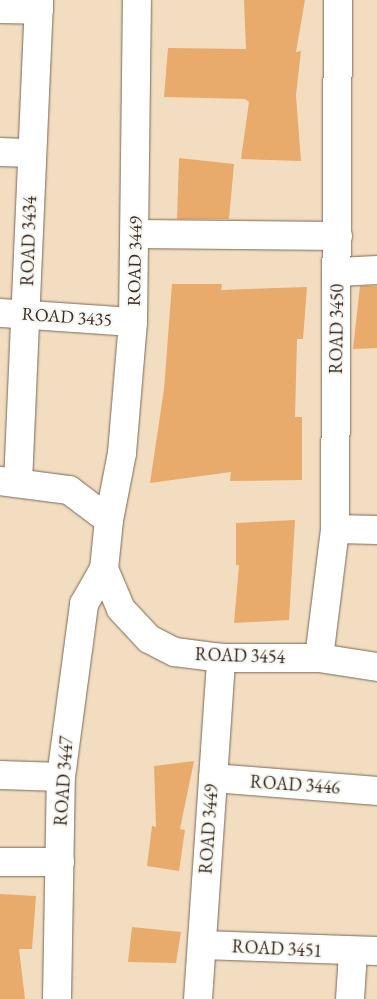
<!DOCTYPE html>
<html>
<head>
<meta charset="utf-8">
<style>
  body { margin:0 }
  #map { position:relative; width:377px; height:999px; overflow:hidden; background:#f2ddc1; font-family:"EB Garamond",serif }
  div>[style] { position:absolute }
  .building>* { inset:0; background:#e9ab6c }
  .roads { filter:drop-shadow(0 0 1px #7b6957) drop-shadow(0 0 1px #7b6957) }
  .street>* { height:28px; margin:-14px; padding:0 14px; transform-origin:14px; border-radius:14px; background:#fff }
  span { translate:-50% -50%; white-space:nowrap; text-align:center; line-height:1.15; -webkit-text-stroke:4px #f6f6f2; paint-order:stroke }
  .street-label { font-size:18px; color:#3b2a1e }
</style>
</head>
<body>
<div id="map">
  <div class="building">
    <i style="clip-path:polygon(244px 0,305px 0,296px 52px,301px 51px,296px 95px,301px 161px,241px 159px,249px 102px,245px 99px,164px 97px,168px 48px,246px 49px)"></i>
    <i style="clip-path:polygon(179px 158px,234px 164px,229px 219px,177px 219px)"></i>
    <i style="clip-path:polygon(172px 284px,222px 284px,221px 290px,307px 287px,303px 339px,297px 339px,295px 417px,302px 417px,302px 480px,230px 481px,231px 472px,150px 483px,164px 389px)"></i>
    <i style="clip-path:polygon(360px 286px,377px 286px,377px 348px,353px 349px)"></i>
    <i style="clip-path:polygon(295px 520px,289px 620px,234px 623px,239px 565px,236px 565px,236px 523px)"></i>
    <i style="clip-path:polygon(194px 761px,180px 829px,185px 830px,179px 871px,147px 866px,152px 826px,156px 827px,154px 766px)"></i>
    <i style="clip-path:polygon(0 894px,36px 896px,32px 949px,19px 949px,25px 999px,0 999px)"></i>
    <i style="clip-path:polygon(132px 927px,181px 932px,176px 963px,128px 962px)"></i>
  </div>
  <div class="roads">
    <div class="street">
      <i style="left:0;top:9px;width:39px;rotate:1deg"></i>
      <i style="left:0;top:152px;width:32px;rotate:2deg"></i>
      <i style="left:136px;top:234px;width:202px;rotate:0.6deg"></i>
      <i style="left:338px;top:272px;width:39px;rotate:-3deg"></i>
      <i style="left:0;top:313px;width:133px;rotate:3.9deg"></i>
      <i style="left:0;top:481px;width:70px;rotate:7.4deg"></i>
      <i style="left:69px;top:490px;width:50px;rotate:36.9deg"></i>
      <i style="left:109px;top:520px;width:49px;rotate:95.8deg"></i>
      <i style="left:104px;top:569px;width:43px;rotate:67deg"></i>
      <i style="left:121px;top:609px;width:41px;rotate:47deg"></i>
      <i style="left:149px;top:639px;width:29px;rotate:27deg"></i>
      <i style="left:175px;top:652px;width:46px;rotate:7.4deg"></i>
      <i style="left:221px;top:658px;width:98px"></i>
      <i style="left:319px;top:658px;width:59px;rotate:8.8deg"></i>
      <i style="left:18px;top:483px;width:483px;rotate:-87.5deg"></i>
      <i style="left:109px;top:520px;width:68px;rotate:-79deg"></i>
      <i style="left:122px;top:453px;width:131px;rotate:-85.2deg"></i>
      <i style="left:133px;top:322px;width:322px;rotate:-89.3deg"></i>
      <i style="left:335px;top:529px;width:42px;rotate:1.4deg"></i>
      <i style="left:319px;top:658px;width:130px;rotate:-82.9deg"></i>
      <i style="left:335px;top:529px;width:529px;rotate:-89.68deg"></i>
      <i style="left:0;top:775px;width:61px;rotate:1.9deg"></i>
      <i style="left:213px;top:778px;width:165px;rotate:4.5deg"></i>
      <i style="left:0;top:862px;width:60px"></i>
      <i style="left:202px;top:945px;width:175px;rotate:2deg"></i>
      <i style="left:57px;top:999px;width:222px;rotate:-89deg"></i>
      <i style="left:61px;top:777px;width:175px;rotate:-82.4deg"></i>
      <i style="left:84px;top:604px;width:40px;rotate:-60.3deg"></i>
      <i style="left:198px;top:999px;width:342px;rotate:-86.1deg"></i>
      <i style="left:350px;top:999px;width:47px;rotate:-86.3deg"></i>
    </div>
  </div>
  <div class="street-label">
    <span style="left:29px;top:241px;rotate:-88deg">ROAD 3434</span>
    <span style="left:135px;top:261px;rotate:-89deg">ROAD 3449</span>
    <span style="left:67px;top:317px;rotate:4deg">ROAD 3435</span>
    <span style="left:337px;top:329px;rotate:-89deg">ROAD 3450</span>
    <span style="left:240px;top:656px;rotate:2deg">ROAD 3454</span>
    <span style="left:64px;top:781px;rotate:-86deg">ROAD 3447</span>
    <span style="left:295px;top:785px;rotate:4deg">ROAD 3446</span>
    <span style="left:209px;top:829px;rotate:-86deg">ROAD 3449</span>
    <span style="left:277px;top:949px;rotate:3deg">ROAD 3451</span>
  </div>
</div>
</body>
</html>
